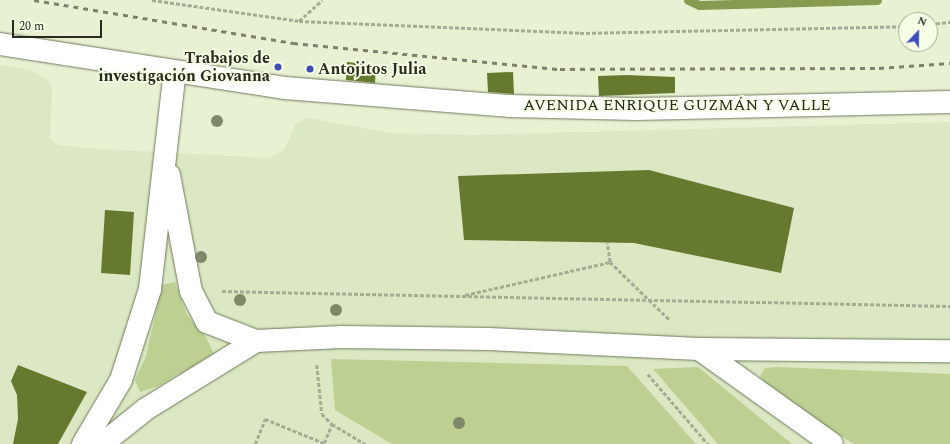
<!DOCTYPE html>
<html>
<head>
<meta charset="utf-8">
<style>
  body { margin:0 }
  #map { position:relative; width:950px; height:444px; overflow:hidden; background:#e8f2d3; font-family:Spectral,serif }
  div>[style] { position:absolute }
  .built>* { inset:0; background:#dbe8c3 }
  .green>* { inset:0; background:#bdd092 }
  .stream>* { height:9px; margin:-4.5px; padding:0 4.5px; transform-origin:4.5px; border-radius:4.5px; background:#869b50 }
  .building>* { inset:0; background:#667a2f }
  .path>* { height:2.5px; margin-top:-1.25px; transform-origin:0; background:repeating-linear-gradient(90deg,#a4ac94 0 4px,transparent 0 6px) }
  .roads { filter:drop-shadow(0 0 1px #70795d) drop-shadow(0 0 1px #70795d) }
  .minor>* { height:22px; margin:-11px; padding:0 11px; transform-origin:11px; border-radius:11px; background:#fff }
  .rail>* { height:3px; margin-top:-1.5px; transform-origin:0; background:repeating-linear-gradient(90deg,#7c826e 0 5px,transparent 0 10px) }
  .trees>* { width:12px; height:12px; margin:-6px; border-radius:50%; background:#7f8868 }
  .dots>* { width:11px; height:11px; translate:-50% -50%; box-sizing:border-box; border:2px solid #f6ffe6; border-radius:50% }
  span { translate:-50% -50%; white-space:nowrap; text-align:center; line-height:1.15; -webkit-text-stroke:3.5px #f6ffe6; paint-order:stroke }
  .poi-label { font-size:16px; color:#272b1f; font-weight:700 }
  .right { translate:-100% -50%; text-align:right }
  .left { translate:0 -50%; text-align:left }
  .street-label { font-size:16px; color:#272b1f }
  .north { position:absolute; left:898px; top:12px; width:40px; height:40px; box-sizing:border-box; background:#f6ffe6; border:1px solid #a3aa96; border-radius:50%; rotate:22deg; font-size:11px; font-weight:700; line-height:16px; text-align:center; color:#272b1f }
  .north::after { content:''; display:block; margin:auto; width:14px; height:18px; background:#3d4cbf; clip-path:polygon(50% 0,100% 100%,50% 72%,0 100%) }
  .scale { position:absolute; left:12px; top:20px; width:90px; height:18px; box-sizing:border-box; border:2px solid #272b1f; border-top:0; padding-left:5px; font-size:12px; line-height:14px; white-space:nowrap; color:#272b1f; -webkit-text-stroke:3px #f6ffe6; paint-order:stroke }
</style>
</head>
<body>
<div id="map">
  <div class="built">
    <i style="clip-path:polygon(0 65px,31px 70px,48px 80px,52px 88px,50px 139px,59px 145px,84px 148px,270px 158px,285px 149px,296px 123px,309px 118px,390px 133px,475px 135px,950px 122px,950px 444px,0 444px)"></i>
  </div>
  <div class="green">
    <i style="clip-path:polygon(175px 282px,187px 315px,206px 337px,215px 356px,211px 371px,178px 374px,159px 386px,140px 392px,135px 380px,146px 356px,162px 285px)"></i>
    <i style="clip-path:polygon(331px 359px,627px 366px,696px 444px,392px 444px,335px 410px)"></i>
    <i style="clip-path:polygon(698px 367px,792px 444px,718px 444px,653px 369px)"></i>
    <i style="clip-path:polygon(776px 367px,950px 374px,950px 444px,854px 444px,778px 396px,765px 384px,760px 376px,765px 368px)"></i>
  </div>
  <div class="stream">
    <i style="left:688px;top:0;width:12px;rotate:24deg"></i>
    <i style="left:699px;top:5px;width:178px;rotate:-1.6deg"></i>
  </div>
  <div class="building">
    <i style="clip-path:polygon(347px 62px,376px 65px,375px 83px,346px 80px)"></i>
    <i style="clip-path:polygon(513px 72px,514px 94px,488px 92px,487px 73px)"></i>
    <i style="clip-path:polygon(627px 75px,675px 77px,675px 93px,599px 96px,598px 76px)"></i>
    <i style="clip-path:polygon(649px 170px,794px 208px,781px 273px,634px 243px,464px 240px,458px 176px)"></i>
    <i style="clip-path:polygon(105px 210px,134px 212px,130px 275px,101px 273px)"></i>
    <i style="clip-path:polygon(18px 365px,87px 392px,58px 444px,13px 444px,18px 419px,17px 395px,11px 381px)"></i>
  </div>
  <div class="path">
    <i style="left:152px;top:0;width:148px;rotate:8.1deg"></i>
    <i style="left:299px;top:21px;width:281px;rotate:2.4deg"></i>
    <i style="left:580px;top:33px;width:326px;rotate:-1.2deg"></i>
    <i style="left:299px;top:21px;width:31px;rotate:-42deg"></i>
    <i style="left:930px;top:24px;width:20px;rotate:-6deg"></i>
    <i style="left:610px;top:262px;width:83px;rotate:44deg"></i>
    <i style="left:222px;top:291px;width:728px;rotate:1.18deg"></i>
    <i style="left:465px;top:295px;width:149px;rotate:-12.8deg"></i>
    <i style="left:610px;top:262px;width:19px;rotate:-99deg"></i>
    <i style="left:317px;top:365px;width:49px;rotate:84.2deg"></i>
    <i style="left:322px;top:414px;width:14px;rotate:45deg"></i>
    <i style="left:332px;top:424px;width:39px;rotate:31deg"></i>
    <i style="left:648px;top:374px;width:92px;rotate:49.4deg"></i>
    <i style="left:255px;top:444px;width:27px;rotate:-68deg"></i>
    <i style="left:265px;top:419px;width:64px;rotate:22.1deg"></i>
    <i style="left:324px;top:443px;width:21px;rotate:-67deg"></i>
  </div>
  <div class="roads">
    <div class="minor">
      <i style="left:0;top:44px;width:288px;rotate:8.8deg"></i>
      <i style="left:285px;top:88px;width:226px;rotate:4.6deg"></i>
      <i style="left:510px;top:106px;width:127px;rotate:1.4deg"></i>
      <i style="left:637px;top:109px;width:313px;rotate:-1.3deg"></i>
      <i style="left:169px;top:175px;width:118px;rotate:79.3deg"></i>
      <i style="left:191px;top:291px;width:35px;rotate:63deg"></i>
      <i style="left:207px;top:322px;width:53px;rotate:21.2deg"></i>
      <i style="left:699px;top:349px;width:163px;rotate:35.5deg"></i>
      <i style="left:83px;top:444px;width:74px;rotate:-59.3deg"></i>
      <i style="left:121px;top:380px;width:96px;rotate:-72.3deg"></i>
      <i style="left:150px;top:289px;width:219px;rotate:-83.5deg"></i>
      <i style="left:102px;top:444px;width:56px;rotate:-38.5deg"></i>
      <i style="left:146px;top:409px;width:129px;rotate:-31.7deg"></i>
      <i style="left:256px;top:341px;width:86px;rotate:-2.7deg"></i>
      <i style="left:342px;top:337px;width:147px;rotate:0.8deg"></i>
      <i style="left:489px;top:339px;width:210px;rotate:2.7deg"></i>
      <i style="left:699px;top:349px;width:251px;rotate:0.5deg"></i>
    </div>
  </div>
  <div class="rail">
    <i style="left:34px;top:0;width:263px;rotate:9.4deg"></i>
    <i style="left:293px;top:43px;width:268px;rotate:5.6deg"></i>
    <i style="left:560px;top:69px;width:319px;rotate:-0.2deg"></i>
    <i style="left:879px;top:68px;width:71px;rotate:-4deg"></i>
  </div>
  <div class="trees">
    <i style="left:217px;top:121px"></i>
    <i style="left:201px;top:257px"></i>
    <i style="left:240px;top:300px"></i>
    <i style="left:336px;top:310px"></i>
    <i style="left:459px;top:423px"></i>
  </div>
  <div class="dots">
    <i style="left:278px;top:67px;background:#3d4cbf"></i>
    <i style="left:310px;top:69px;background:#3d4cbf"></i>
  </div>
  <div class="poi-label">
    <span class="right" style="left:270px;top:67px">Trabajos de<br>investigación Giovanna</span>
    <span class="left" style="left:318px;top:69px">Antojitos Julia</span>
  </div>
  <div class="street-label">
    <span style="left:677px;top:105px">AVENIDA ENRIQUE GUZMÁN Y VALLE</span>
  </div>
  <div class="north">N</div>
  <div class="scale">20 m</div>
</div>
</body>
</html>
